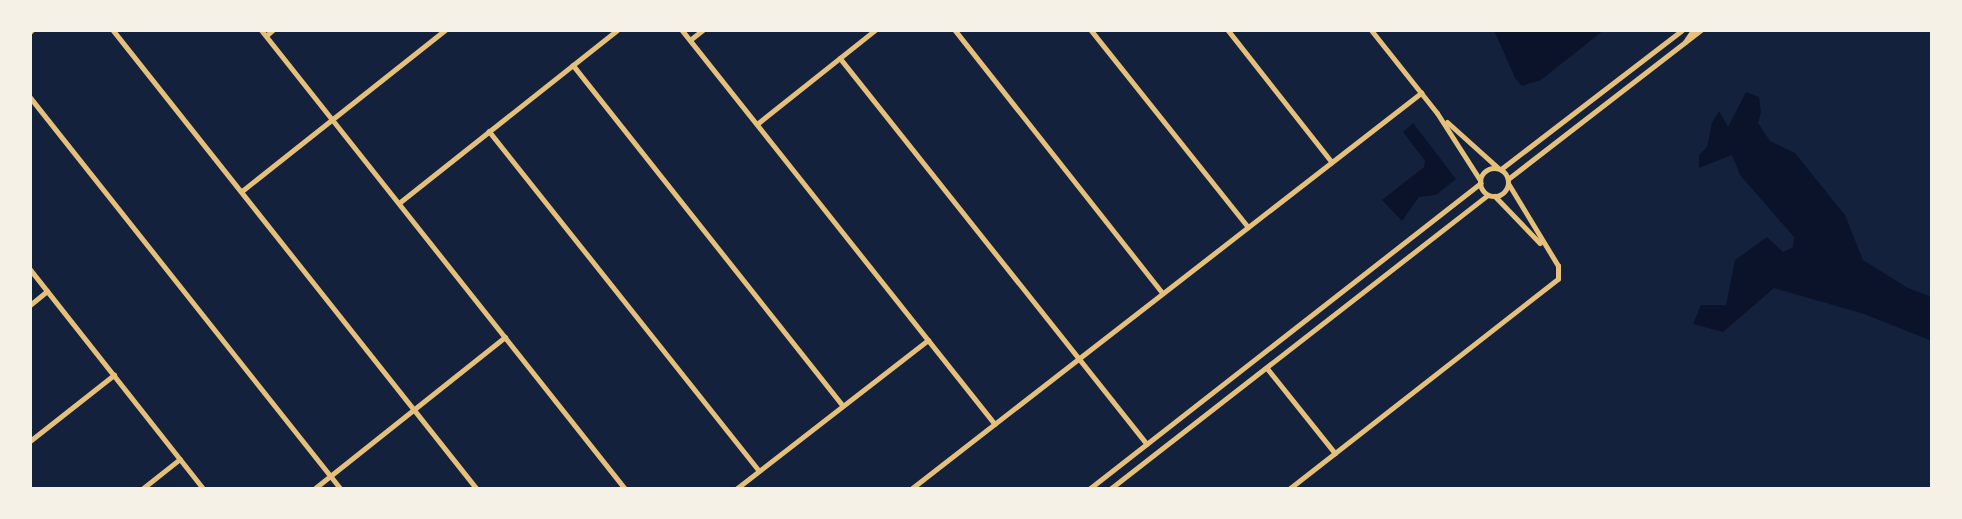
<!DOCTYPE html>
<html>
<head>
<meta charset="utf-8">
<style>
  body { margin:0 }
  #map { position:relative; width:1962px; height:519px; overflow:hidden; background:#14213d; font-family:"IBM Plex Serif",serif }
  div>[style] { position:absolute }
  .water>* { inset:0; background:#0b132b }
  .minor>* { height:4.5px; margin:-2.25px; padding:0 2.25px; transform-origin:2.25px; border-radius:2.25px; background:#e5c07b }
  .tertiary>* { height:5px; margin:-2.5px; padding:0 2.5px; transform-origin:2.5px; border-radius:2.5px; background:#e5c07b }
  .tertiary>.ring { margin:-2.5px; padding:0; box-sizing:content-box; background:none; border:5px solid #e5c07b; border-radius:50% }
  span { translate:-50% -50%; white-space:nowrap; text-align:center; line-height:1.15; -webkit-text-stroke:4.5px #f6f1e7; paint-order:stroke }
  .frame { position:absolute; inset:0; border:32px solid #f6f1e7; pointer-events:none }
</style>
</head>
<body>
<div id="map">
  <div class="water">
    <i style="clip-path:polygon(1494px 30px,1604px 30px,1541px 80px,1522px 86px,1515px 78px)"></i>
    <i style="clip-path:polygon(1746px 92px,1759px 97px,1761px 112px,1758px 123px,1770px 141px,1795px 153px,1845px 215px,1863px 260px,1908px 288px,1932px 297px,1932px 341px,1864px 314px,1774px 288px,1723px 332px,1693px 324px,1701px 305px,1726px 305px,1735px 260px,1767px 237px,1783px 252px,1793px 247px,1794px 237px,1740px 175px,1732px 155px,1699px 168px,1699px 155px,1707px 147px,1712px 123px,1719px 111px,1728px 127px)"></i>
    <i style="clip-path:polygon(1413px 123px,1456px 179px,1436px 195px,1419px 197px,1402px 221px,1382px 200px,1424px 167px,1425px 161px,1403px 132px)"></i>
  </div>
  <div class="minor">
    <i style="left:113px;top:30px;width:586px;rotate:51.58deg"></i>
    <i style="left:682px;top:30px;width:503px;rotate:51.54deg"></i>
    <i style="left:955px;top:30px;width:335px;rotate:51.7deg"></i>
    <i style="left:1091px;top:30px;width:252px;rotate:51.4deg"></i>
    <i style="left:1228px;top:30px;width:168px;rotate:51.8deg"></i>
    <i style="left:30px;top:32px;width:3px;rotate:-45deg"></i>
    <i style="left:266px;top:36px;width:9px;rotate:-41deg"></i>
    <i style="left:690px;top:40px;width:16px;rotate:-38deg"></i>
    <i style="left:840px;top:58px;width:493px;rotate:51.5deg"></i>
    <i style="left:573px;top:65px;width:433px;rotate:51.6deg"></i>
    <i style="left:30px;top:97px;width:500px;rotate:51.57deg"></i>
    <i style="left:757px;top:124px;width:151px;rotate:-38.5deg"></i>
    <i style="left:489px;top:131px;width:434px;rotate:51.5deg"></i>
    <i style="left:242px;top:191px;width:259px;rotate:-38.4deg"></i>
    <i style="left:1495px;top:196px;width:65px;rotate:46.2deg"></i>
    <i style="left:399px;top:203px;width:278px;rotate:-38.4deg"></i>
    <i style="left:30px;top:269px;width:280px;rotate:51.7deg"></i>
    <i style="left:30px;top:305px;width:22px;rotate:-39deg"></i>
    <i style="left:1267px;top:368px;width:109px;rotate:51.3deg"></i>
    <i style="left:30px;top:441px;width:107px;rotate:-38.2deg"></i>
    <i style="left:142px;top:489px;width:48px;rotate:-38.3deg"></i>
    <i style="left:314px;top:489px;width:244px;rotate:-38.5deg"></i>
    <i style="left:736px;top:489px;width:243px;rotate:-37.8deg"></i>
    <i style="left:911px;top:489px;width:646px;rotate:-37.83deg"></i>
    <i style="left:1289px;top:489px;width:341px;rotate:-38deg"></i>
    <i style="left:1558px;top:279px;width:13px;rotate:-90deg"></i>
    <i style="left:1558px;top:266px;width:95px;rotate:-121.2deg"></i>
  </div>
  <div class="tertiary">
    <i style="left:261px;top:30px;width:586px;rotate:51.58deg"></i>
    <i style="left:1371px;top:30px;width:106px;rotate:51.5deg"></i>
    <i style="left:1437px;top:113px;width:80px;rotate:57.3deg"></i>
    <i style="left:1685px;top:42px;width:14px;rotate:-56deg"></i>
    <i style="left:1447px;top:122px;width:69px;rotate:42deg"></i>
    <i class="ring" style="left:1480px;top:168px;width:23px;height:23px"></i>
    <i style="left:1501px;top:169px;width:228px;rotate:-37.5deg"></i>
    <i style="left:1508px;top:179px;width:244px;rotate:-37.7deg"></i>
    <i style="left:1089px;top:489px;width:497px;rotate:-38deg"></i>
    <i style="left:1110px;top:489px;width:478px;rotate:-37.9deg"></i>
  </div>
  <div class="frame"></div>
</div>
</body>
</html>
